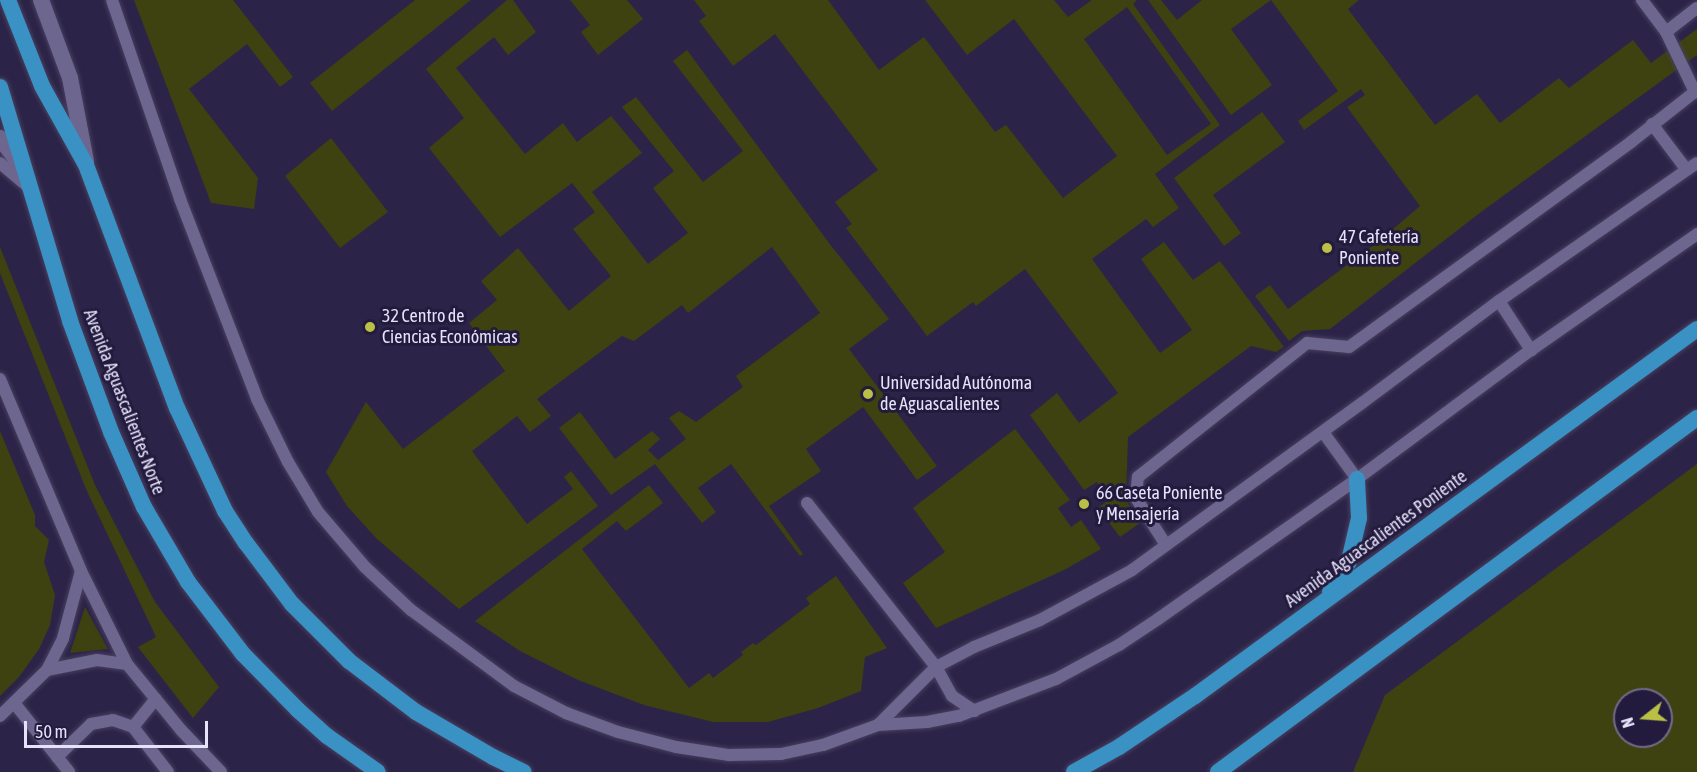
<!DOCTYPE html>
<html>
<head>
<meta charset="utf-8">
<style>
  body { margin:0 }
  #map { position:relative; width:1697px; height:772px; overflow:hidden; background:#2c2448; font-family:"Asap Condensed",sans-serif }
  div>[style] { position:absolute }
  .green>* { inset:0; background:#3e4110 }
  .roads { filter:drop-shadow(0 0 2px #473f5f) drop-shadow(0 0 2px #473f5f) }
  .service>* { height:12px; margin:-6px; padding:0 6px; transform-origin:6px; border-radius:6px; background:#6d668f }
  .tertiary>* { height:16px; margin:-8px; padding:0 8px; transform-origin:8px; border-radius:8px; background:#6d668f }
  .primary>* { height:16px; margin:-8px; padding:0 8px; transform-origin:8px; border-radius:8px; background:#3a91c4 }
  .dots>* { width:16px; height:16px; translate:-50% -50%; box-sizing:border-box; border:3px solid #231b3d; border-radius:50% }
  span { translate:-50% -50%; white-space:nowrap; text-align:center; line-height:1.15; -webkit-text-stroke:6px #231b3d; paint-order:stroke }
  .poi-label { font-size:18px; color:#e5e2fa }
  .left { translate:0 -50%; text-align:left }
  .street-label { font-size:18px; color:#e5e2fa }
  .north { position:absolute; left:1613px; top:688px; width:60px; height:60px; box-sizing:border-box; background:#231b3d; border:2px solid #716b89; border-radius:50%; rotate:253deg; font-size:16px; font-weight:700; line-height:24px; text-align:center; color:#e5e2fa }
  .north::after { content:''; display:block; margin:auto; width:21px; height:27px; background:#bac045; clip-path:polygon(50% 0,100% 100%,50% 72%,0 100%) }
  .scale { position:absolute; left:24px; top:721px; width:184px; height:27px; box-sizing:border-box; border:3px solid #e5e2fa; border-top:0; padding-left:8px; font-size:18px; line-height:21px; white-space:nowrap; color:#e5e2fa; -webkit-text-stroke:4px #231b3d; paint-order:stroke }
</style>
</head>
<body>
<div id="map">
  <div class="green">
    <i style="clip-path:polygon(134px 0,233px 0,293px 77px,280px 87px,247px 44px,189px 89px,258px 178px,254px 209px,211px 203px)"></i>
    <i style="clip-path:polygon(415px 0,471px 0,332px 111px,310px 83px)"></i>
    <i style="clip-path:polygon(507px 0,513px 0,536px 32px,508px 55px,494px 37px,456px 68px,525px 154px,563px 123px,577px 142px,611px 116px,642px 153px,592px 192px,648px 264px,688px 233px,653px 188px,674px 171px,622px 107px,636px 97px,703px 182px,743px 151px,673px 61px,687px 50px,829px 243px,889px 319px,849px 349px,937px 466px,917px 480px,863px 407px,806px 449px,821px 471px,769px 506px,803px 554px,800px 556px,731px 464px,698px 488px,716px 512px,702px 523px,655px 464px,611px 495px,559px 428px,580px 412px,615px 459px,652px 431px,660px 439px,648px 450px,658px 460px,686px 439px,669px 418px,679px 411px,696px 422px,743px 387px,736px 376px,820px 313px,772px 247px,688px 313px,682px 305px,634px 341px,622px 336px,537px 399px,551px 416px,530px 432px,517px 416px,472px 451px,527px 524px,573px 489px,564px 477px,571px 471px,598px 506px,459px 609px,377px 539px,347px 506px,326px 472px,366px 402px,403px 449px,505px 371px,469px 323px,497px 300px,481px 281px,518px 248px,569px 311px,611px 276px,573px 229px,595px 212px,572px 183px,500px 237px,429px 148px,464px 118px,426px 69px)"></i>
    <i style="clip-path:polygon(570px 0,627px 0,643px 19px,598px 55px,581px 32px,590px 25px)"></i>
    <i style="clip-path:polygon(evenodd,694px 0,828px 0,879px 70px,924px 37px,995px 132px,1006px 125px,1063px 198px,1117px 156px,1014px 19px,967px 55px,925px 0,1054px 0,1068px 17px,1092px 0,1137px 0,1133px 4px,1220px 125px,1155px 174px,1179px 208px,1153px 227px,1146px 219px,1092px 259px,1160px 353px,1192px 330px,1141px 259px,1164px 242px,1193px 280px,1220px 261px,1284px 347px,1276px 352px,1251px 346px,1128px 437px,1126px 500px,1140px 523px,1120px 537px,1098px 508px,1109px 500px,1097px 482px,1084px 490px,1030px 415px,1057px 393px,1079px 423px,1118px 393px,1025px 269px,976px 306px,973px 302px,927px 336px,846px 228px,852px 224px,835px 202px,878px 170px,775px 34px,733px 66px,699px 21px,706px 16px,694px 0,1127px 7px,1211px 124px,1167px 155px,1084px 39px,1127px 7px)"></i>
    <i style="clip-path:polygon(1148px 0,1161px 0,1177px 20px,1202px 0,1359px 0,1348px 9px,1435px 125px,1477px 94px,1500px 123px,1559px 78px,1569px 88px,1633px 40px,1651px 63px,1697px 29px,1697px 55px,1481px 212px,1330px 329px,1302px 331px,1289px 341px,1255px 296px,1270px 285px,1288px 309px,1378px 242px,1420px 206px,1347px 107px,1365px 95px,1361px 89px,1304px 130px,1298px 121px,1338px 91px,1271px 0,1231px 29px,1272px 85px,1231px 115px)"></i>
    <i style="clip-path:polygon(1262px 112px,1285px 142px,1213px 195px,1241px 233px,1224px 246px,1174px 178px)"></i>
    <i style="clip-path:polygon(331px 138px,388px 212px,340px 248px,285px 176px)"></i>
    <i style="clip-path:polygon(0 247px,95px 485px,155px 602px,219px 687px,193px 718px,138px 647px,156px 637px,86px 489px,0 273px)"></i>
    <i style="clip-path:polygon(1015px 429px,1070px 500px,1058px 508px,1071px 527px,1081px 520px,1101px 549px,1064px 570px,936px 628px,903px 583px,945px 552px,913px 508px)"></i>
    <i style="clip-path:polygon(0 431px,35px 515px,35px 526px,49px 540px,44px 562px,55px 595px,50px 625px,39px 649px,19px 677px,0 696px)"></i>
    <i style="clip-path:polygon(evenodd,1697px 464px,1697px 772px,1353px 772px,1385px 695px,1697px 464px,1625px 700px,1661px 700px,1661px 736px,1625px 736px,1625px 700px)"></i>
    <i style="clip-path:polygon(649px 485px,663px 503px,626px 531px,617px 521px,582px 549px,689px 688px,709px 673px,713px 678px,743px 655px,741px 652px,753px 643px,756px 645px,810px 604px,806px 598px,836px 576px,887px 648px,865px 657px,861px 691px,818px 708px,768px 722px,713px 722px,644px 705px,578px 680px,520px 651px,475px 621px)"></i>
    <i style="clip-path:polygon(85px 607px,108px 649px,70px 653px)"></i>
  </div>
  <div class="roads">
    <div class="service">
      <i style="left:112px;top:0;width:210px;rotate:71.1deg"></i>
      <i style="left:180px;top:199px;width:214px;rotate:68.9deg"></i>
      <i style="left:257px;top:399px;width:70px;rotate:63.8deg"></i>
      <i style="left:288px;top:462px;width:58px;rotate:59deg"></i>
      <i style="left:318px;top:512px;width:72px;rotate:49.5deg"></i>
      <i style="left:365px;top:567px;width:63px;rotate:43.1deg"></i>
      <i style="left:411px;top:610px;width:128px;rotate:36.4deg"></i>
      <i style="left:514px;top:686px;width:59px;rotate:27.4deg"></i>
      <i style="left:566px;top:713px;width:55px;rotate:20.1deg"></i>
      <i style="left:618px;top:732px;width:60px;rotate:14.5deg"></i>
      <i style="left:676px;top:747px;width:54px;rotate:8.6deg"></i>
      <i style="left:729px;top:755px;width:52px;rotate:-1.1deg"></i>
      <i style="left:781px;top:754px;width:43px;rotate:-12.1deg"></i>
      <i style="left:823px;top:745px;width:59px;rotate:-20deg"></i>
      <i style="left:878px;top:725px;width:49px;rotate:-3.5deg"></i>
      <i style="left:927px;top:722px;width:33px;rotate:-11deg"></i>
      <i style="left:959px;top:716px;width:104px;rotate:-20.9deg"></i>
      <i style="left:1056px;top:679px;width:72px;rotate:-28.4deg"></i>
      <i style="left:1119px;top:645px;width:47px;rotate:-33.7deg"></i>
      <i style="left:1158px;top:619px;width:243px;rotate:-35.1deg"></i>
      <i style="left:1357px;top:479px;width:217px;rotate:-36.6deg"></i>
      <i style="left:1531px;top:350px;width:203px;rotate:-34.9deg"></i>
      <i style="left:1642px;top:0;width:40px;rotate:53deg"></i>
      <i style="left:1666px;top:32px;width:67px;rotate:64.2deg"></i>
      <i style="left:1666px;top:32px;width:39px;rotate:-38deg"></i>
      <i style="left:1652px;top:124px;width:56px;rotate:52.9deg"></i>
      <i style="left:0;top:163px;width:38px;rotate:40deg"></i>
      <i style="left:1499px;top:301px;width:59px;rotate:56.9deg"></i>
      <i style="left:0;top:379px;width:208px;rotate:67.1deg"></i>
      <i style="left:81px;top:571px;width:104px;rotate:63.7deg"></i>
      <i style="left:127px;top:664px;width:85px;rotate:50.7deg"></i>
      <i style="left:181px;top:730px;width:58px;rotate:46.4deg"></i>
      <i style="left:1323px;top:432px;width:58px;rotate:54.1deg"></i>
      <i style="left:807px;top:503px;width:209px;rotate:51.8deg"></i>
      <i style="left:936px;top:667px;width:33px;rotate:61deg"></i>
      <i style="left:952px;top:696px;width:27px;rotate:34deg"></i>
      <i style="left:1166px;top:545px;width:56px;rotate:-122.6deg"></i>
      <i style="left:1136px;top:498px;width:21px;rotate:-85deg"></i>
      <i style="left:1138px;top:477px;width:216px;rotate:-38.4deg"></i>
      <i style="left:1307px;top:343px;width:42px;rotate:5.4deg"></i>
      <i style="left:1349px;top:347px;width:349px;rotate:-36deg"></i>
      <i style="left:1631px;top:142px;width:84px;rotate:-38.2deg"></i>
      <i style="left:47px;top:670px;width:51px;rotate:-11.3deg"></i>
      <i style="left:97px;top:660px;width:30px;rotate:8deg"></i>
      <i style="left:15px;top:704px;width:87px;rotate:51.5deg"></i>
      <i style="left:0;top:716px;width:66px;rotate:-44.4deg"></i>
      <i style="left:47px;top:670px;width:36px;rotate:-63deg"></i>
      <i style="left:63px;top:638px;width:69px;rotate:-75deg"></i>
      <i style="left:878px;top:725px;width:82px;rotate:-45deg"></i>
      <i style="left:936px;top:667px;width:43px;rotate:-27.8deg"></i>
      <i style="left:974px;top:647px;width:71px;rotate:-22.2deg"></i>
      <i style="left:1040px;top:620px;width:105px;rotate:-28.5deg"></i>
      <i style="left:1132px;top:570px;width:284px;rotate:-36deg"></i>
      <i style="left:1362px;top:403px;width:171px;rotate:-36.7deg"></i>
      <i style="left:1499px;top:301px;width:241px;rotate:-34.9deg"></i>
      <i style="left:133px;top:727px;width:36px;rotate:-51deg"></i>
      <i style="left:57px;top:757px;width:47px;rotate:-44.1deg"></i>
      <i style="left:91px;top:724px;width:22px;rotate:-10deg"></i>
      <i style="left:113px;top:720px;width:21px;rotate:19deg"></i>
      <i style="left:133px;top:727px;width:57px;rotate:52.1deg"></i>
    </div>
    <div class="tertiary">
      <i style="left:41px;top:0;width:83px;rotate:69.6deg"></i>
      <i style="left:70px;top:78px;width:85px;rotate:79.1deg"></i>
      <i style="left:0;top:138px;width:38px;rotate:53deg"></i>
    </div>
    <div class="primary">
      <i style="left:8px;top:0;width:92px;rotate:68.4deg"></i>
      <i style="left:42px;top:86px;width:90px;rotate:60.9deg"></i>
      <i style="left:86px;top:165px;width:259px;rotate:69.5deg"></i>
      <i style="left:177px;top:408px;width:114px;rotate:65deg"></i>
      <i style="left:225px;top:511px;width:38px;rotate:57deg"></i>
      <i style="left:246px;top:543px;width:76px;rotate:53deg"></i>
      <i style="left:292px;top:604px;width:81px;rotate:45deg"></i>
      <i style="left:349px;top:661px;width:84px;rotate:37.3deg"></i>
      <i style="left:416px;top:712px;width:89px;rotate:30.3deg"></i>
      <i style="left:493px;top:757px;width:34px;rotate:26deg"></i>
      <i style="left:0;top:87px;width:244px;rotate:73.3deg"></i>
      <i style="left:70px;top:321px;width:118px;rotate:69.7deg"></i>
      <i style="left:111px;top:432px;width:82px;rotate:66.3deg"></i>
      <i style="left:144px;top:507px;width:87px;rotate:59.6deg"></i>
      <i style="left:188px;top:582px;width:91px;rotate:52.6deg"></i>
      <i style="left:243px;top:654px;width:78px;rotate:45.5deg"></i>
      <i style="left:298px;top:710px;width:39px;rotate:42deg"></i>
      <i style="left:327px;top:736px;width:62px;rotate:35.2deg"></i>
      <i style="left:1330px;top:592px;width:36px;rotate:-58deg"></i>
      <i style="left:1349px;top:561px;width:44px;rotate:-76.9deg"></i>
      <i style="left:1359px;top:518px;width:39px;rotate:-93deg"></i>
      <i style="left:1074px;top:772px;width:51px;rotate:-29.1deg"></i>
      <i style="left:1119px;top:747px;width:92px;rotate:-33.9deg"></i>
      <i style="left:1195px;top:696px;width:622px;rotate:-36.17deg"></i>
      <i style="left:1218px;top:772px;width:596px;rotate:-36.47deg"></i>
    </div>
  </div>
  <div class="dots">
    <i style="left:1327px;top:248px;background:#bac045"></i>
    <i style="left:370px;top:327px;background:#bac045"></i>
    <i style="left:868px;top:394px;background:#bac045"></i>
    <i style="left:1084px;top:504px;background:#bac045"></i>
  </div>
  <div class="poi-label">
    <span class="left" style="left:1339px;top:248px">47 Cafetería<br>Poniente</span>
    <span class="left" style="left:382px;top:327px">32 Centro de<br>Ciencias Económicas</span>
    <span class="left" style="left:880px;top:394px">Universidad Autónoma<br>de Aguascalientes</span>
    <span class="left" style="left:1096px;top:504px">66 Caseta Poniente<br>y Mensajería</span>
  </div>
  <div class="street-label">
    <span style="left:124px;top:402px;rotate:69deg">Avenida Aguascalientes Norte</span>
    <span style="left:1376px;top:539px;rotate:-36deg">Avenida Aguascalientes Poniente</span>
  </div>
  <div class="north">N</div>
  <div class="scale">50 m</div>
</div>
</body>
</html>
